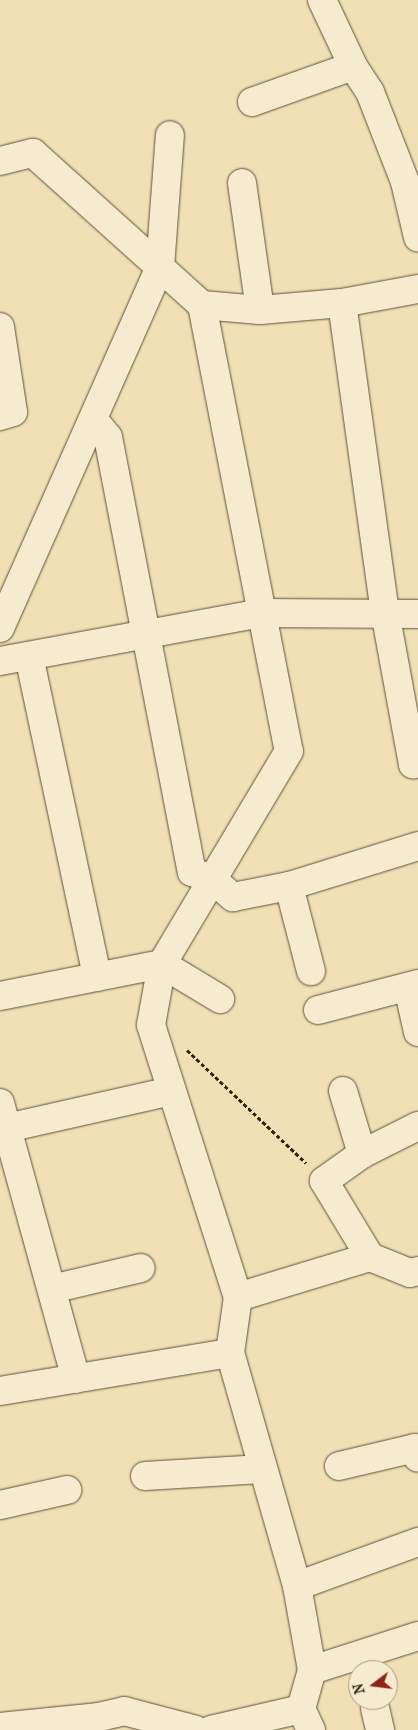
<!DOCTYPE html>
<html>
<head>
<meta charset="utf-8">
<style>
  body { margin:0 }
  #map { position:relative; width:418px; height:1730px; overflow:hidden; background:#f1e0b5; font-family:"IM FELL French Canon",serif }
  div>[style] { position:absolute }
  .path>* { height:3px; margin-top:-1.5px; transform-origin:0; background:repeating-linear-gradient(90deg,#2f2111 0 4px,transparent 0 6.5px) }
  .roads { filter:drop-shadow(0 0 1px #60513a) drop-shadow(0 0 1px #60513a) }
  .minor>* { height:28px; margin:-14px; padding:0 14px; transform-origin:14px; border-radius:14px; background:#f6ebcf }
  span { translate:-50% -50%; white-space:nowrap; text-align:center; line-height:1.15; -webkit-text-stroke:5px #f6ebcf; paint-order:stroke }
  .north { position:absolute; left:348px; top:1660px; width:50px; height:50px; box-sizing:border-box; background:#f6ebcf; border:1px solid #a69a83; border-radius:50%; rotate:255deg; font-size:14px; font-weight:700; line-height:20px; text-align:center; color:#2f2111 }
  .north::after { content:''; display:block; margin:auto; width:18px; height:22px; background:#8f2418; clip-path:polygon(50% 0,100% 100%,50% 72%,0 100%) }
</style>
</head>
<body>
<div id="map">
  <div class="path">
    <i style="left:187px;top:1050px;width:164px;rotate:43.5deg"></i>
  </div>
  <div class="roads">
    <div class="minor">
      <i style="left:322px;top:0;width:73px;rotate:64.8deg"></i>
      <i style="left:353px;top:66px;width:31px;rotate:57deg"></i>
      <i style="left:370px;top:92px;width:97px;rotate:68.7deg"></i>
      <i style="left:405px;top:182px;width:57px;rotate:76.7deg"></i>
      <i style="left:252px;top:102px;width:107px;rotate:-19.6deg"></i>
      <i style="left:0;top:161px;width:34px;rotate:-14deg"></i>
      <i style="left:33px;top:153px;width:227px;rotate:42deg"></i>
      <i style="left:202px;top:305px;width:58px;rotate:4.9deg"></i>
      <i style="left:260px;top:310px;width:82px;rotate:-4.9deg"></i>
      <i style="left:342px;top:303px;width:77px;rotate:-10.4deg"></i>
      <i style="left:242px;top:183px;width:128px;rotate:81.9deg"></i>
      <i style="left:342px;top:303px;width:312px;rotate:82.1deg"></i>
      <i style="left:385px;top:612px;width:155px;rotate:79.6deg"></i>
      <i style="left:413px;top:764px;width:5px;rotate:-11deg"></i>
      <i style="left:202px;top:305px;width:454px;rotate:79deg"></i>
      <i style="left:289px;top:751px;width:248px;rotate:120.8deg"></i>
      <i style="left:162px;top:964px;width:62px;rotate:100.2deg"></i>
      <i style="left:151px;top:1025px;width:286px;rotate:72.3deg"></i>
      <i style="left:0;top:327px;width:86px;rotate:81.3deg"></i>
      <i style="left:13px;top:412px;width:14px;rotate:163deg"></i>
      <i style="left:94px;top:420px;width:22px;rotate:51deg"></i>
      <i style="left:108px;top:437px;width:443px;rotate:79.1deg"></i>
      <i style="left:192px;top:872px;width:21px;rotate:19deg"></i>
      <i style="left:212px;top:879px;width:28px;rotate:41deg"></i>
      <i style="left:233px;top:897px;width:57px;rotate:-11.1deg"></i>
      <i style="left:289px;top:886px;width:135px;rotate:-17.2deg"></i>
      <i style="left:0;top:628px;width:395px;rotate:-66.1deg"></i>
      <i style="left:160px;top:267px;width:132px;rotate:-85.7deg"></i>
      <i style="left:29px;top:656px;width:328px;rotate:78deg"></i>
      <i style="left:0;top:661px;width:266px;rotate:-10.4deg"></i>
      <i style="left:262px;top:613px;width:156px;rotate:0.4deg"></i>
      <i style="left:289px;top:886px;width:88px;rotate:75.5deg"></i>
      <i style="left:408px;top:987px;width:46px;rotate:77.5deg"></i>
      <i style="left:0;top:996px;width:165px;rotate:-11.2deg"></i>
      <i style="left:162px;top:964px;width:68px;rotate:31.1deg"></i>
      <i style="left:318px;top:1010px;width:103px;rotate:-14.6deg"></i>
      <i style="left:343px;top:1091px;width:66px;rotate:73.2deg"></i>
      <i style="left:0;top:1103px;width:286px;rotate:74.6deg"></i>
      <i style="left:7px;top:1128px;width:168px;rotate:-12.7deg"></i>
      <i style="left:370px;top:1257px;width:89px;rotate:-121.2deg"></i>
      <i style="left:324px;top:1181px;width:47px;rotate:-35.4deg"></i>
      <i style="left:362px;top:1154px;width:63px;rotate:-26.6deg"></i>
      <i style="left:52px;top:1289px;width:91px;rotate:-13.3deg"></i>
      <i style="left:0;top:1391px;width:233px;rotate:-9.4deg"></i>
      <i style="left:339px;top:1466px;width:78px;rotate:-13.3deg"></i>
      <i style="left:415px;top:1448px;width:10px;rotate:73deg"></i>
      <i style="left:145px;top:1476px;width:117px;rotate:-3.4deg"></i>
      <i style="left:0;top:1505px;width:69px;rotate:-12.6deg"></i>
      <i style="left:297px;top:1586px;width:129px;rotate:-20deg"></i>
      <i style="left:312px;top:1670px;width:111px;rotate:-17.8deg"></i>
      <i style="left:375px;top:1708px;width:23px;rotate:77deg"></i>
      <i style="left:0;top:1727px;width:100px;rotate:-5.8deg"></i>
      <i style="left:99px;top:1717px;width:26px;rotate:-13deg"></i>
      <i style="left:124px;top:1711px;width:74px;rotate:14.8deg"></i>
      <i style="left:211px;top:1730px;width:92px;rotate:-13.1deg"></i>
      <i style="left:311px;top:1730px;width:23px;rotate:-115deg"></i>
      <i style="left:301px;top:1709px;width:41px;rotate:-74.2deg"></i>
      <i style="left:312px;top:1670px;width:85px;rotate:-100.1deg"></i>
      <i style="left:297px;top:1586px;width:242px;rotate:-106deg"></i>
      <i style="left:230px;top:1353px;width:57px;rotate:-81.9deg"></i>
      <i style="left:238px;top:1297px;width:138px;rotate:-16.9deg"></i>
      <i style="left:370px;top:1257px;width:43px;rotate:21.8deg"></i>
      <i style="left:410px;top:1273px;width:8px;rotate:-14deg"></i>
    </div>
  </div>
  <div class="north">N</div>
</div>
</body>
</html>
